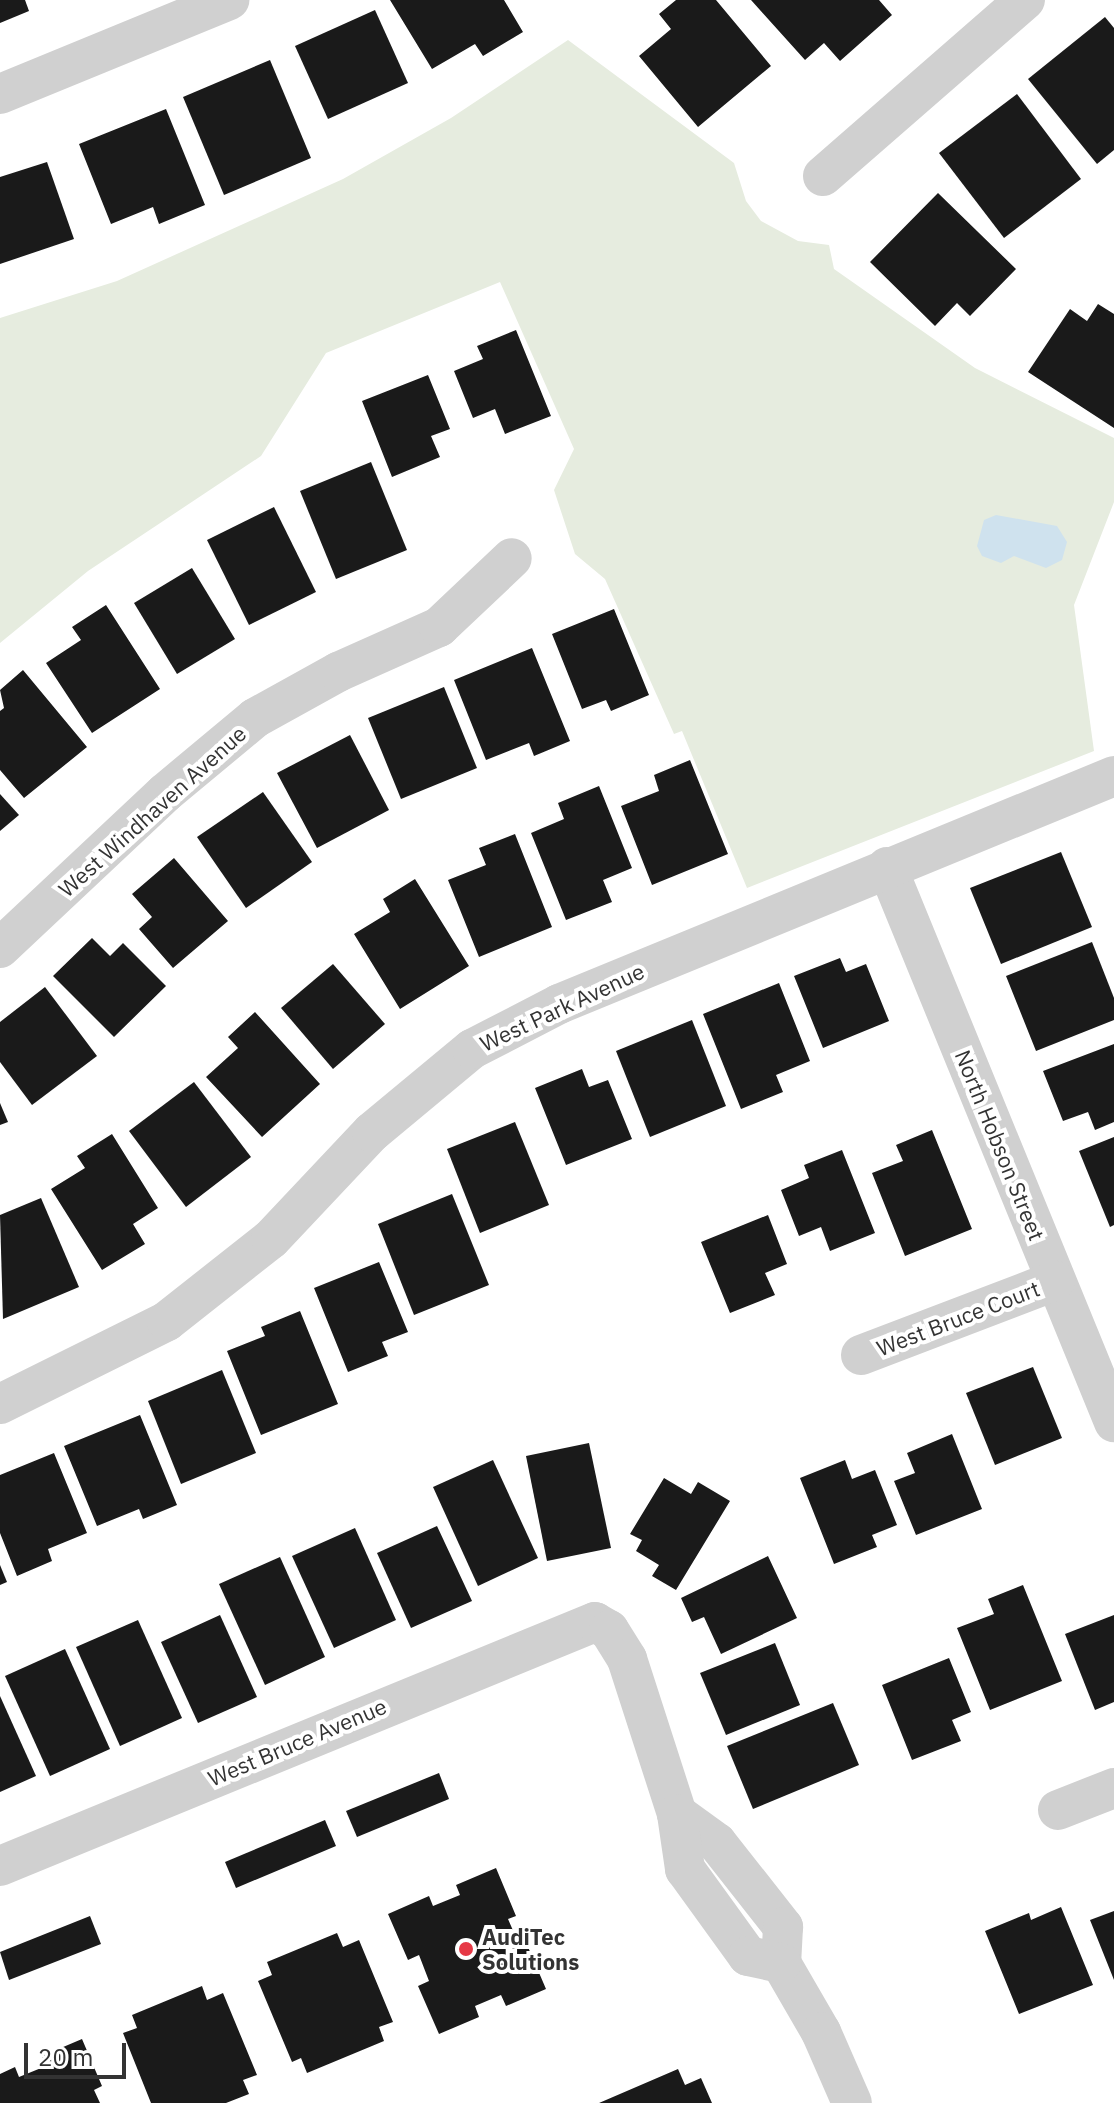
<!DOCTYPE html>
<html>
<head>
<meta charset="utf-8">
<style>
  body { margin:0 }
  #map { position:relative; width:1114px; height:2103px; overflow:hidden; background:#fff; font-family:"IBM Plex Sans",sans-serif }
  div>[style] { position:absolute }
  .green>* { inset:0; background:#e6ecdf }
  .water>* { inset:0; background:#cfe2ee }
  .building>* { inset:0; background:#1a1a1a }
  .minor>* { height:40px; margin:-20px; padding:0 20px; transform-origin:20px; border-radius:20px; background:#d0d0d0 }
  .dots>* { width:22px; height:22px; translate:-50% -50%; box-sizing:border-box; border:4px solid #fff; border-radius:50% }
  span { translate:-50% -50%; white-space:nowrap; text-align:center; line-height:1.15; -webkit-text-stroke:8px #fff; paint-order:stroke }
  .street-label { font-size:22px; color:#333 }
  .poi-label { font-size:22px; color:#333; font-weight:700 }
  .left { translate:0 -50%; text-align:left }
  .scale { position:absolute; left:24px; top:2043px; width:102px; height:36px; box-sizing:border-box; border:4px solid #333; border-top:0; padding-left:10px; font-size:24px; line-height:28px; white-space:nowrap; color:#333; -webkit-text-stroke:6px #fff; paint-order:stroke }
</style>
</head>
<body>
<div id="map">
  <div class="green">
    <i style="clip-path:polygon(568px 40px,734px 163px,746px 201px,761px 221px,798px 241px,829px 245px,834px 269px,975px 368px,1114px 438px,1114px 502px,1074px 605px,1094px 751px,747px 888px,682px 731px,674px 734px,605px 579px,575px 554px,554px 490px,574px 449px,500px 282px,326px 353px,261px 456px,88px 571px,0 643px,0 318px,117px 281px,343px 179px,451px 118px)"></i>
  </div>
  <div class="water">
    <i style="clip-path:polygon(996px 515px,1057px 526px,1067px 542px,1062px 560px,1046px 568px,1014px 556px,1001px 563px,982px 556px,977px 546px,984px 520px)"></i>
  </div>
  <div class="building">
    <i style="clip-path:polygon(0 0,25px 0,29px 11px,0 23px)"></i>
    <i style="clip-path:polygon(390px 0,504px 0,523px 32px,483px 56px,475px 44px,432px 69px)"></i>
    <i style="clip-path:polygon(676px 0,716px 0,771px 66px,698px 127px,639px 56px,671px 29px,659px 14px)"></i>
    <i style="clip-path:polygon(751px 0,879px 0,892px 15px,840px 61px,824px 43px,805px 60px)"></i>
    <i style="clip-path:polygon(375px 10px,408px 83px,328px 119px,295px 46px)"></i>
    <i style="clip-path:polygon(1105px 17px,1114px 28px,1114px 150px,1097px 164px,1028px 79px)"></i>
    <i style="clip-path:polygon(270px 60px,311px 158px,224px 195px,183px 97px)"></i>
    <i style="clip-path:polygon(1017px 94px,1081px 179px,1004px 238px,939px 153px)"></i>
    <i style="clip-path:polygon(166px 109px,205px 205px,159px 224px,153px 207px,111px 224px,79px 144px)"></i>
    <i style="clip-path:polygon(47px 162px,74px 239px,0 264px,0 177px)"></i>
    <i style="clip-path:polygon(938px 193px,1016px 269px,970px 316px,957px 303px,935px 326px,870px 262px)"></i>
    <i style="clip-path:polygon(1098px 304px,1114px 314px,1114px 428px,1028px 372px,1070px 309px,1087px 321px)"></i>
    <i style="clip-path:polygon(516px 330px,551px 416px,505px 434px,495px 409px,473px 418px,454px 371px,483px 359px,477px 346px)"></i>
    <i style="clip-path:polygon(428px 375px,450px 429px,431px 436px,440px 457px,392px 477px,362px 401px)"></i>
    <i style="clip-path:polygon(371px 462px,407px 550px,336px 579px,300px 491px)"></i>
    <i style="clip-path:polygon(274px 507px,316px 592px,249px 625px,207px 540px)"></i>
    <i style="clip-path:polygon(192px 568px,235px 639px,177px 674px,134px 603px)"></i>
    <i style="clip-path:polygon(106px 605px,160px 689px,92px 733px,46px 663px,81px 640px,72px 627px)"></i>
    <i style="clip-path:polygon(614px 609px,649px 695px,611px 711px,606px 700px,582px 709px,552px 634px)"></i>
    <i style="clip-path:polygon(532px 648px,570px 741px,534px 756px,529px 743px,486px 760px,454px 680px)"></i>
    <i style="clip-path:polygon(23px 670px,87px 747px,24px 798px,0 770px,0 711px,4px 708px,0 690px)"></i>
    <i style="clip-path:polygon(444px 687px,477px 768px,401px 799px,368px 718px)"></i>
    <i style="clip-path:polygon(350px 735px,389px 810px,317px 848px,277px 773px)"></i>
    <i style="clip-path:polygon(690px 760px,728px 854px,652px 885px,621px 806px,659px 791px,654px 775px)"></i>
    <i style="clip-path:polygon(599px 786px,632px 868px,603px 880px,612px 902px,566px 920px,531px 833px,564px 819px,558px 803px)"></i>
    <i style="clip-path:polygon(263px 792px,312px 862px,246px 908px,197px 837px)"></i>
    <i style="clip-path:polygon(0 794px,19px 815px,0 831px)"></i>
    <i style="clip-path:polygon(515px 834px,552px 927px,479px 957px,448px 880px,486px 865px,479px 848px)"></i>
    <i style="clip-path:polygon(1061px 852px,1092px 927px,1001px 964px,970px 888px)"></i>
    <i style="clip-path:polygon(174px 858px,228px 921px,173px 968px,139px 929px,152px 917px,132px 894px)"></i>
    <i style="clip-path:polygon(415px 879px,469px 966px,400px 1009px,354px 934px,390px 912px,383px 899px)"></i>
    <i style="clip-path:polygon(92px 938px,110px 956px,123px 943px,166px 986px,114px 1037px,53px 976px)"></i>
    <i style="clip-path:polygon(1092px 942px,1114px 998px,1114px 1020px,1036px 1051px,1006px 976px)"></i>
    <i style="clip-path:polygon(840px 958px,846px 972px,866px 964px,889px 1021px,823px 1048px,794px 976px)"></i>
    <i style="clip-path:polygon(333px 964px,385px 1024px,333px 1069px,281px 1008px)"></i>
    <i style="clip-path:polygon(779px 983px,810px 1061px,776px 1075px,783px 1092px,741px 1109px,703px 1014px)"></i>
    <i style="clip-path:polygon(45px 987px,97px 1056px,32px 1105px,0 1062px,0 1022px)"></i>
    <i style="clip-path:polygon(255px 1012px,320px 1084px,262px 1137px,206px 1077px,238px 1048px,228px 1037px)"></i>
    <i style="clip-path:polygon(692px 1020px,726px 1106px,650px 1137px,616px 1051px)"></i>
    <i style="clip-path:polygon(1114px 1044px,1114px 1122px,1095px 1130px,1088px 1112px,1063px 1121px,1043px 1071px)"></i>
    <i style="clip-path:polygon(582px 1069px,589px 1087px,608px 1080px,632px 1139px,566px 1165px,535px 1088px)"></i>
    <i style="clip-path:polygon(194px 1082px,251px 1157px,186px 1207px,129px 1131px)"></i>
    <i style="clip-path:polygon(0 1103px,8px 1122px,0 1125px)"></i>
    <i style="clip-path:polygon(515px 1122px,549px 1205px,480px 1233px,447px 1149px)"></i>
    <i style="clip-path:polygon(932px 1130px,972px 1229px,905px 1256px,872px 1173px,903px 1161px,896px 1145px)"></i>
    <i style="clip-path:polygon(112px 1134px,158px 1208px,133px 1224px,145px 1244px,102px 1270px,51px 1189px,85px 1168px,77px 1156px)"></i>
    <i style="clip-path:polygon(1114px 1137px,1114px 1225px,1110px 1227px,1079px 1151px)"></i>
    <i style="clip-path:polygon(842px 1150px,875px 1233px,830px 1251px,821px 1227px,799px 1236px,781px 1190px,809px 1178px,804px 1165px)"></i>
    <i style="clip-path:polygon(452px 1194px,489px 1285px,414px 1315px,378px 1224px)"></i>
    <i style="clip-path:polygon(41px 1198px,79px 1287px,3px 1319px,0 1215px)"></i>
    <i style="clip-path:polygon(768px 1215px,787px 1264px,765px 1273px,775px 1295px,730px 1313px,701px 1242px)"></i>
    <i style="clip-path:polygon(379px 1262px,408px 1332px,382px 1342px,388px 1356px,348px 1372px,314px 1288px)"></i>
    <i style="clip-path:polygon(300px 1311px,338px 1404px,261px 1435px,227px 1351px,265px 1336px,261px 1327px)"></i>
    <i style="clip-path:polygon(1033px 1367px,1062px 1438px,995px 1465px,966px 1393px)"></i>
    <i style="clip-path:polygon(222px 1370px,256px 1453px,181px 1484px,148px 1401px)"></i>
    <i style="clip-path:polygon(140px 1415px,177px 1505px,143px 1519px,139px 1509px,97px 1526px,64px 1446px)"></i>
    <i style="clip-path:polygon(952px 1434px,982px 1509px,916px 1535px,894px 1481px,915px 1473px,907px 1453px)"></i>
    <i style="clip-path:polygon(589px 1443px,611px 1548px,547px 1561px,526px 1456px)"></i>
    <i style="clip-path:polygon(54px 1453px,87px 1533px,48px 1549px,52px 1561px,17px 1576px,0 1533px,0 1475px)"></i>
    <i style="clip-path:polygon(493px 1460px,538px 1558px,478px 1586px,433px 1487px)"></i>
    <i style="clip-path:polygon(845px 1460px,852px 1479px,875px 1470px,897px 1525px,872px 1535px,877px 1547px,834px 1564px,800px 1478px)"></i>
    <i style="clip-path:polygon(664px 1478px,691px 1494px,698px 1482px,730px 1501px,676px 1590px,652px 1576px,659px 1565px,636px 1551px,642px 1540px,630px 1534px)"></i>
    <i style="clip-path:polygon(437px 1526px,472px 1601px,411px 1628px,377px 1553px)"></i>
    <i style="clip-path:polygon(355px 1528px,396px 1620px,334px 1648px,292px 1556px)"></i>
    <i style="clip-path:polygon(768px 1556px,797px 1618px,721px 1654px,704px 1617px,692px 1622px,681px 1598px)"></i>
    <i style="clip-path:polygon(280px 1557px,325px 1657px,265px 1685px,219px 1584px)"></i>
    <i style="clip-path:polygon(0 1565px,7px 1582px,0 1585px)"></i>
    <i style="clip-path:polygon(1023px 1585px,1062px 1681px,990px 1710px,957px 1628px,994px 1614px,988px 1599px)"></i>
    <i style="clip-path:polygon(220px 1615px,257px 1697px,198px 1723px,161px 1642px)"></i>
    <i style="clip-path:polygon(1114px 1615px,1114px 1702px,1095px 1710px,1065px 1634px)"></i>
    <i style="clip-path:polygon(138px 1620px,182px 1718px,120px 1746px,76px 1647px)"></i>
    <i style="clip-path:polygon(775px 1643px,800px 1705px,726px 1735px,700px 1673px)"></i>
    <i style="clip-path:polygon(65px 1649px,110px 1749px,50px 1776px,5px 1676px)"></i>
    <i style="clip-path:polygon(949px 1658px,971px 1712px,952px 1720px,961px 1741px,912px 1760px,882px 1685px)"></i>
    <i style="clip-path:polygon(0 1696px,36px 1776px,0 1792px)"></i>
    <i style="clip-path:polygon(833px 1703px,859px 1765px,753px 1809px,727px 1746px)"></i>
    <i style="clip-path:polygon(439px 1773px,449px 1799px,357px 1837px,346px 1811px)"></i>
    <i style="clip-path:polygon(325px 1820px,336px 1846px,236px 1888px,225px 1862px)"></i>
    <i style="clip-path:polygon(496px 1868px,516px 1916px,508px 1919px,518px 1942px,525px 1940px,546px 1989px,506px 2006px,501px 1995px,475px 2006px,479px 2017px,439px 2034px,418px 1986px,429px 1981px,419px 1955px,408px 1960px,388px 1914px,429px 1896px,433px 1906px,460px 1895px,456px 1885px)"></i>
    <i style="clip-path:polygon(1061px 1907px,1093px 1985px,1019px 2014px,985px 1931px,1029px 1913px,1031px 1920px)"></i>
    <i style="clip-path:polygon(1114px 1911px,1114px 1980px,1090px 1920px)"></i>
    <i style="clip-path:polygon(90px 1916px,101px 1944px,9px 1980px,0 1952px)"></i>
    <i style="clip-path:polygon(337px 1933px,343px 1947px,359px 1940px,393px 2022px,379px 2027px,384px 2041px,307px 2073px,301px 2058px,292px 2062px,258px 1981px,272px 1975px,267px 1962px)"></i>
    <i style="clip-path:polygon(202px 1986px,207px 2000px,223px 1993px,257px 2075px,243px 2080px,249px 2094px,226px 2103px,151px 2103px,123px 2033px,137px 2028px,132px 2015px)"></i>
    <i style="clip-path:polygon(82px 2039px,102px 2086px,94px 2090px,100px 2103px,0 2103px,0 2074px,15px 2067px,19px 2077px,46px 2066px,42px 2056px)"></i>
    <i style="clip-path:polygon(678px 2069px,685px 2085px,701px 2078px,712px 2103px,599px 2103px)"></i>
  </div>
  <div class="minor">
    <i style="left:0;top:94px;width:248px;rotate:-22.3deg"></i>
    <i style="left:823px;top:176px;width:268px;rotate:-41.1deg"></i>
    <i style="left:887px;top:867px;width:600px;rotate:67.75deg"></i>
    <i style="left:0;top:948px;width:226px;rotate:-43.2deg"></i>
    <i style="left:165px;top:793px;width:117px;rotate:-39.8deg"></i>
    <i style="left:255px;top:718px;width:95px;rotate:-29deg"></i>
    <i style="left:338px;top:672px;width:111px;rotate:-24deg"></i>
    <i style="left:439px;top:627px;width:100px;rotate:-43.4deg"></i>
    <i style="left:861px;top:1355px;width:208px;rotate:-20.9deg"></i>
    <i style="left:0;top:1404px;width:186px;rotate:-26.4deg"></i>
    <i style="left:167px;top:1321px;width:132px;rotate:-38.3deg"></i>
    <i style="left:271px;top:1239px;width:147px;rotate:-46.7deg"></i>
    <i style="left:372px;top:1132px;width:130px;rotate:-39.7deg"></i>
    <i style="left:472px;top:1049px;width:98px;rotate:-27.3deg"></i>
    <i style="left:559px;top:1004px;width:600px;rotate:-22.33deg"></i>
    <i style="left:1058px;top:1810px;width:60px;rotate:-21.4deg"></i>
    <i style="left:677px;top:1814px;width:49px;rotate:35.9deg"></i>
    <i style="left:717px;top:1843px;width:107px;rotate:51.8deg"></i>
    <i style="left:783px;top:1927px;width:36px;rotate:93deg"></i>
    <i style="left:781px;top:1963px;width:80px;rotate:59.9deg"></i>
    <i style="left:821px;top:2032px;width:77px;rotate:66.4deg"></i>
    <i style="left:0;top:1866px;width:643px;rotate:-22.3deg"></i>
    <i style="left:595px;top:1622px;width:16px;rotate:30deg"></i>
    <i style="left:609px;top:1630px;width:34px;rotate:58deg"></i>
    <i style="left:627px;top:1659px;width:163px;rotate:72.1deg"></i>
    <i style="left:677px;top:1814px;width:56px;rotate:81.7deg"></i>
    <i style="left:685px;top:1869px;width:107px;rotate:54.1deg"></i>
    <i style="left:748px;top:1956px;width:34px;rotate:12deg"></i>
  </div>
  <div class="dots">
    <i style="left:466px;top:1949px;background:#e63946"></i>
  </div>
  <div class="street-label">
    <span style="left:152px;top:811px;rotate:-42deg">West Windhaven Avenue</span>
    <span style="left:562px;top:1007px;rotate:-25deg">West Park Avenue</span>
    <span style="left:1000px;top:1145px;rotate:68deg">North Hobson Street</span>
    <span style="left:958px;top:1318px;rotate:-21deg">West Bruce Court</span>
    <span style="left:297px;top:1742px;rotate:-23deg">West Bruce Avenue</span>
  </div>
  <div class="poi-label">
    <span class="left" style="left:482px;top:1949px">AudiTec<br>Solutions</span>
  </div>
  <div class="scale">20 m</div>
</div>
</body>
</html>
